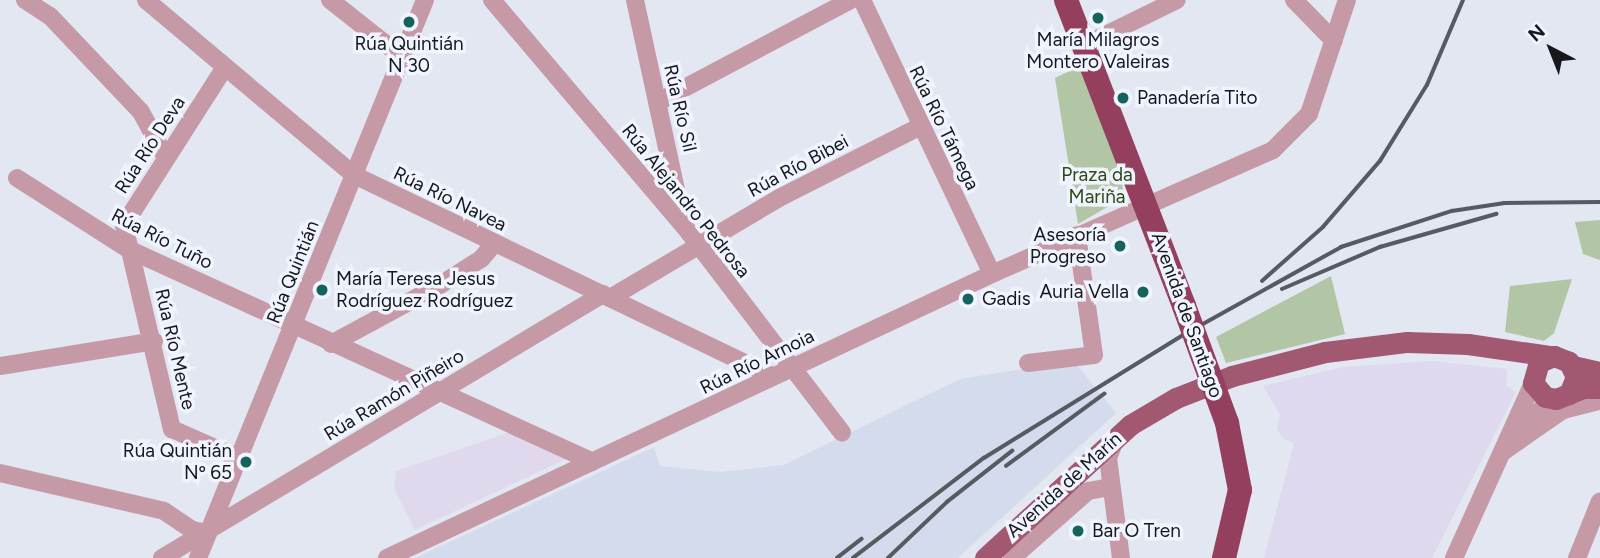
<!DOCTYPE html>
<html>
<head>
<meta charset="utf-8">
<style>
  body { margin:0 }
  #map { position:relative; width:1600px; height:558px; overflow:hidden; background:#e2e7f2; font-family:Figtree,sans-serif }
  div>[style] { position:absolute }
  .built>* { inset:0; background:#d3dbed }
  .industrial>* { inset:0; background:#e0d9ee }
  .education>* { inset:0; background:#ded9ef }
  .green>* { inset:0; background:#b2c6a5 }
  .minor>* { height:18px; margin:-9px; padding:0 9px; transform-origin:9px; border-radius:9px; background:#c59aa6 }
  .major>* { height:21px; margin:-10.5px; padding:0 10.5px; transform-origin:10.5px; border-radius:10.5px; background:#a25870 }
  .highway>* { height:24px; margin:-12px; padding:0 12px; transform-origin:12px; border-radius:12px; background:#933f5d }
  .rail>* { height:3.5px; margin:-1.75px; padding:0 1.75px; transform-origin:1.75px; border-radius:1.75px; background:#575a60 }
  .highway-bridge>* { height:24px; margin:-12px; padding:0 12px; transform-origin:12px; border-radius:12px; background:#933f5d }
  .dots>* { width:19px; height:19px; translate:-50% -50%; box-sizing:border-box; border:4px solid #eff4ff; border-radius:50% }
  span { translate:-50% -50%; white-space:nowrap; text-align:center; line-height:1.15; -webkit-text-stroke:7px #eff4ff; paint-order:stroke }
  .poi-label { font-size:19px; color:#16181c }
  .left { translate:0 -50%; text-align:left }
  .right { translate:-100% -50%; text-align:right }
  .street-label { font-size:19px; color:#16181c }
  .park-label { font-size:19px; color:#2d4a13 }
  .north { position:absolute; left:1516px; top:14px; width:70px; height:70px; -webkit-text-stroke:5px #eff4ff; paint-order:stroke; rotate:318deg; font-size:19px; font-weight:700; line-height:28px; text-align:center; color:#16181c }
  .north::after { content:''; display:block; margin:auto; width:24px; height:32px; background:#16181c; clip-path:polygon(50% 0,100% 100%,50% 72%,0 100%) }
</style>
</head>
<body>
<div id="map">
  <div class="built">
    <i style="clip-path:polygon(1074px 361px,1116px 413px,958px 558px,415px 558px,654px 447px,660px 466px,719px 472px,784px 465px,960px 379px)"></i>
  </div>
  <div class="industrial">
    <i style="clip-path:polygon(522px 428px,570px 457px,415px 530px,394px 488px,396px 471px)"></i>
  </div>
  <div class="education">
    <i style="clip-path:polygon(1432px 361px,1507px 369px,1506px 385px,1516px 392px,1432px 558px,1264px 558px,1294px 443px,1283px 439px,1277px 428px,1280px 415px,1263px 386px,1343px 367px)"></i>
  </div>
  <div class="green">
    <i style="clip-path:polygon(1076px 68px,1081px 68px,1122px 176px,1123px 198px,1078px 224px,1055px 78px)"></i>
    <i style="clip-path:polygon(1600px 220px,1600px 260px,1583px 254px,1575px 222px)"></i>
    <i style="clip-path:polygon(1331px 276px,1345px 334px,1226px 363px,1216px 337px)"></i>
    <i style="clip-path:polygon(1572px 279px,1554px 333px,1544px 341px,1505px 332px,1510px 286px)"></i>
  </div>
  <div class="minor">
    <i style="left:25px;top:0;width:30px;rotate:33deg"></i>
    <i style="left:50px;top:16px;width:132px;rotate:46.5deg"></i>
    <i style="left:141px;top:112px;width:52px;rotate:61.5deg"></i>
    <i style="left:146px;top:0;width:272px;rotate:40.1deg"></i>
    <i style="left:354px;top:175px;width:465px;rotate:25.7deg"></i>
    <i style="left:330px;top:0;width:90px;rotate:38.3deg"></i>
    <i style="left:492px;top:0;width:297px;rotate:49.7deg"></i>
    <i style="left:684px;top:226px;width:260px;rotate:52.6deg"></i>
    <i style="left:635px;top:0;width:231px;rotate:77.8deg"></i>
    <i style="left:862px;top:0;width:303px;rotate:64.6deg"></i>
    <i style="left:1294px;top:0;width:57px;rotate:45.7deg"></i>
    <i style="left:1085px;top:45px;width:102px;rotate:-26.1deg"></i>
    <i style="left:225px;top:67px;width:188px;rotate:122.6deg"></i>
    <i style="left:124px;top:225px;width:210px;rotate:76.8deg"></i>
    <i style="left:172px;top:429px;width:74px;rotate:23.8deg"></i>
    <i style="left:658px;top:102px;width:218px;rotate:-27.9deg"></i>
    <i style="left:17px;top:178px;width:132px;rotate:32.6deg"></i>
    <i style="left:128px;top:249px;width:511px;rotate:24.61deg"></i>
    <i style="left:610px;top:298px;width:196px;rotate:-30.6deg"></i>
    <i style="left:779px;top:198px;width:157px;rotate:-26.9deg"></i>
    <i style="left:331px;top:344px;width:124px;rotate:-28.4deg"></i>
    <i style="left:440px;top:285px;width:49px;rotate:-32.4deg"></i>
    <i style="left:481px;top:259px;width:20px;rotate:-49deg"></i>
    <i style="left:1028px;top:363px;width:66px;rotate:-6.9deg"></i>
    <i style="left:1094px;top:355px;width:121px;rotate:-98.1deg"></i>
    <i style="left:0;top:366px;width:156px;rotate:-9.2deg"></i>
    <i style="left:1519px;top:432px;width:46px;rotate:-45.9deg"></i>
    <i style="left:1116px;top:438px;width:22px;rotate:112deg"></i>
    <i style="left:1108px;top:458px;width:101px;rotate:82.6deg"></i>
    <i style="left:1504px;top:451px;width:72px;rotate:-34.8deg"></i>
    <i style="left:1563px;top:410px;width:38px;rotate:-14deg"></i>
    <i style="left:0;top:473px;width:168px;rotate:13deg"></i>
    <i style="left:164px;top:511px;width:34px;rotate:34deg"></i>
    <i style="left:192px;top:530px;width:15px;rotate:11deg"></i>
    <i style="left:162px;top:558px;width:514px;rotate:-30.91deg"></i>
    <i style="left:198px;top:558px;width:602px;rotate:-67.86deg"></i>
    <i style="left:387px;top:558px;width:668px;rotate:-25.15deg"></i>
    <i style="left:992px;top:274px;width:307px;rotate:-23.8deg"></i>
    <i style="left:1273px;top:150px;width:51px;rotate:-45deg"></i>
    <i style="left:1309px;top:114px;width:120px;rotate:-71.6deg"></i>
    <i style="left:1012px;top:558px;width:101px;rotate:-41.4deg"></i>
    <i style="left:1088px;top:491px;width:22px;rotate:-10deg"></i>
    <i style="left:1454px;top:558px;width:192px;rotate:-65.7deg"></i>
    <i style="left:1577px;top:558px;width:61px;rotate:-68deg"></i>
  </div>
  <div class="major">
    <i style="left:1573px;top:366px;width:28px;rotate:13deg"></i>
    <i style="left:1569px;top:394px;width:18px;rotate:-68deg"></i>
    <i style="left:1576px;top:377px;width:17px;rotate:-115deg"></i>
    <i style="left:1569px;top:362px;width:16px;rotate:-158deg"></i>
    <i style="left:1554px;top:356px;width:16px;rotate:158deg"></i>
    <i style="left:1539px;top:362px;width:22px;rotate:106deg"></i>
    <i style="left:1533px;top:383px;width:18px;rotate:49deg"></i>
    <i style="left:1545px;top:397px;width:11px;rotate:10deg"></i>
    <i style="left:1556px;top:399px;width:29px;rotate:-22deg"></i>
    <i style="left:1583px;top:388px;width:17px"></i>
    <i style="left:985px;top:558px;width:197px;rotate:-42.5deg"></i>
    <i style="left:1130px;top:425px;width:53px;rotate:-30.4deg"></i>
    <i style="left:1176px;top:398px;width:60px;rotate:-21.4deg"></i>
    <i style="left:1232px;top:376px;width:96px;rotate:-14.5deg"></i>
    <i style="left:1325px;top:352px;width:83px;rotate:-7deg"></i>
    <i style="left:1407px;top:342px;width:61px;rotate:1.9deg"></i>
    <i style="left:1468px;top:344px;width:82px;rotate:8.4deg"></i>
  </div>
  <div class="highway">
    <i style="left:1066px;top:0;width:328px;rotate:68.9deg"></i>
    <i style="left:1224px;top:558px;width:70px;rotate:-76.8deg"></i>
    <i style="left:1240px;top:490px;width:68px;rotate:-101deg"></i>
  </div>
  <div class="rail">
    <i style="left:1262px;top:281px;width:81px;rotate:-41.5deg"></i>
    <i style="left:1323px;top:227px;width:87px;rotate:-49.2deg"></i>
    <i style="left:1380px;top:161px;width:89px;rotate:-58.3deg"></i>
    <i style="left:1427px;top:85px;width:92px;rotate:-67deg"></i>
    <i style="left:1282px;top:289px;width:107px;rotate:-23.2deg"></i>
    <i style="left:1380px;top:247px;width:121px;rotate:-15.9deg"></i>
    <i style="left:1006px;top:466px;width:122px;rotate:-36.3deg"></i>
    <i style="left:837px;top:558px;width:31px;rotate:-38deg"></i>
    <i style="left:853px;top:558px;width:165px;rotate:-37.4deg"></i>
    <i style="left:984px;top:458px;width:236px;rotate:-31.7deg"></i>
    <i style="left:1185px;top:334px;width:179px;rotate:-29.1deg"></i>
    <i style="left:1341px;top:247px;width:117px;rotate:-18deg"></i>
    <i style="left:1452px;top:211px;width:53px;rotate:-8.7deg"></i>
    <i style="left:1504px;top:203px;width:96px;rotate:-0.6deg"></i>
    <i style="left:888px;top:558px;width:81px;rotate:-43.5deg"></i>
    <i style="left:947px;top:502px;width:83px;rotate:-38.1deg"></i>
  </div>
  <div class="highway-bridge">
    <i style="left:1184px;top:306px;width:125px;rotate:69.8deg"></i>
  </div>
  <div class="dots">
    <i style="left:1098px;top:18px;background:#16635d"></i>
    <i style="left:409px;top:22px;background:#16635d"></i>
    <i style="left:1123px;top:98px;background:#16635d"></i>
    <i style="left:1120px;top:246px;background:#16635d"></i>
    <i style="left:322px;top:290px;background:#16635d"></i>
    <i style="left:1143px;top:292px;background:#16635d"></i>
    <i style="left:968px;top:299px;background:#16635d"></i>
    <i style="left:246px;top:462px;background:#16635d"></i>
    <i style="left:1078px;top:531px;background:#16635d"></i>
  </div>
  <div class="poi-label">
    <span style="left:1098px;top:51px">María Milagros<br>Montero Valeiras</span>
    <span style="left:409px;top:55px">Rúa Quintián<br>N 30</span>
    <span class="left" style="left:1137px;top:98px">Panadería Tito</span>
    <span class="right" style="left:1106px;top:246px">Asesoría<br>Progreso</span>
    <span class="left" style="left:336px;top:290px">María Teresa Jesus<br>Rodríguez Rodríguez</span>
    <span class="right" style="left:1129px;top:292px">Auria Vella</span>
    <span class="left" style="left:982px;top:299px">Gadis</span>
    <span class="right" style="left:232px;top:462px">Rúa Quintián<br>Nº 65</span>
    <span class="left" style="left:1092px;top:531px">Bar O Tren</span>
  </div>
  <div class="street-label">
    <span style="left:680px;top:108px;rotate:77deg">Rúa Río Sil</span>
    <span style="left:944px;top:128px;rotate:64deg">Rúa Río Támega</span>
    <span style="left:150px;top:145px;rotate:-57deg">Rúa Río Deva</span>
    <span style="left:798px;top:166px;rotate:-28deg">Rúa Río Bibei</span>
    <span style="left:450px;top:199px;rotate:26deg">Rúa Río Navea</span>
    <span style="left:686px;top:201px;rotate:51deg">Rúa Alejandro Pedrosa</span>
    <span style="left:162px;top:239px;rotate:27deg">Rúa Río Tuño</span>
    <span style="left:293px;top:272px;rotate:-68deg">Rúa Quintián</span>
    <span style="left:1187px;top:315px;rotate:70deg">Avenida de Santiago</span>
    <span style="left:175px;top:349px;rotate:77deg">Rúa Río Mente</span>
    <span style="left:757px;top:362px;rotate:-26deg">Rúa Río Arnoia</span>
    <span style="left:394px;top:395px;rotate:-31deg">Rúa Ramón Piñeiro</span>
    <span style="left:1064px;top:485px;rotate:-42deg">Avenida de Marín</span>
  </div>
  <div class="park-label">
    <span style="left:1097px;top:186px">Praza da<br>Mariña</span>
  </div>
  <div class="north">N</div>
</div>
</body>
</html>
